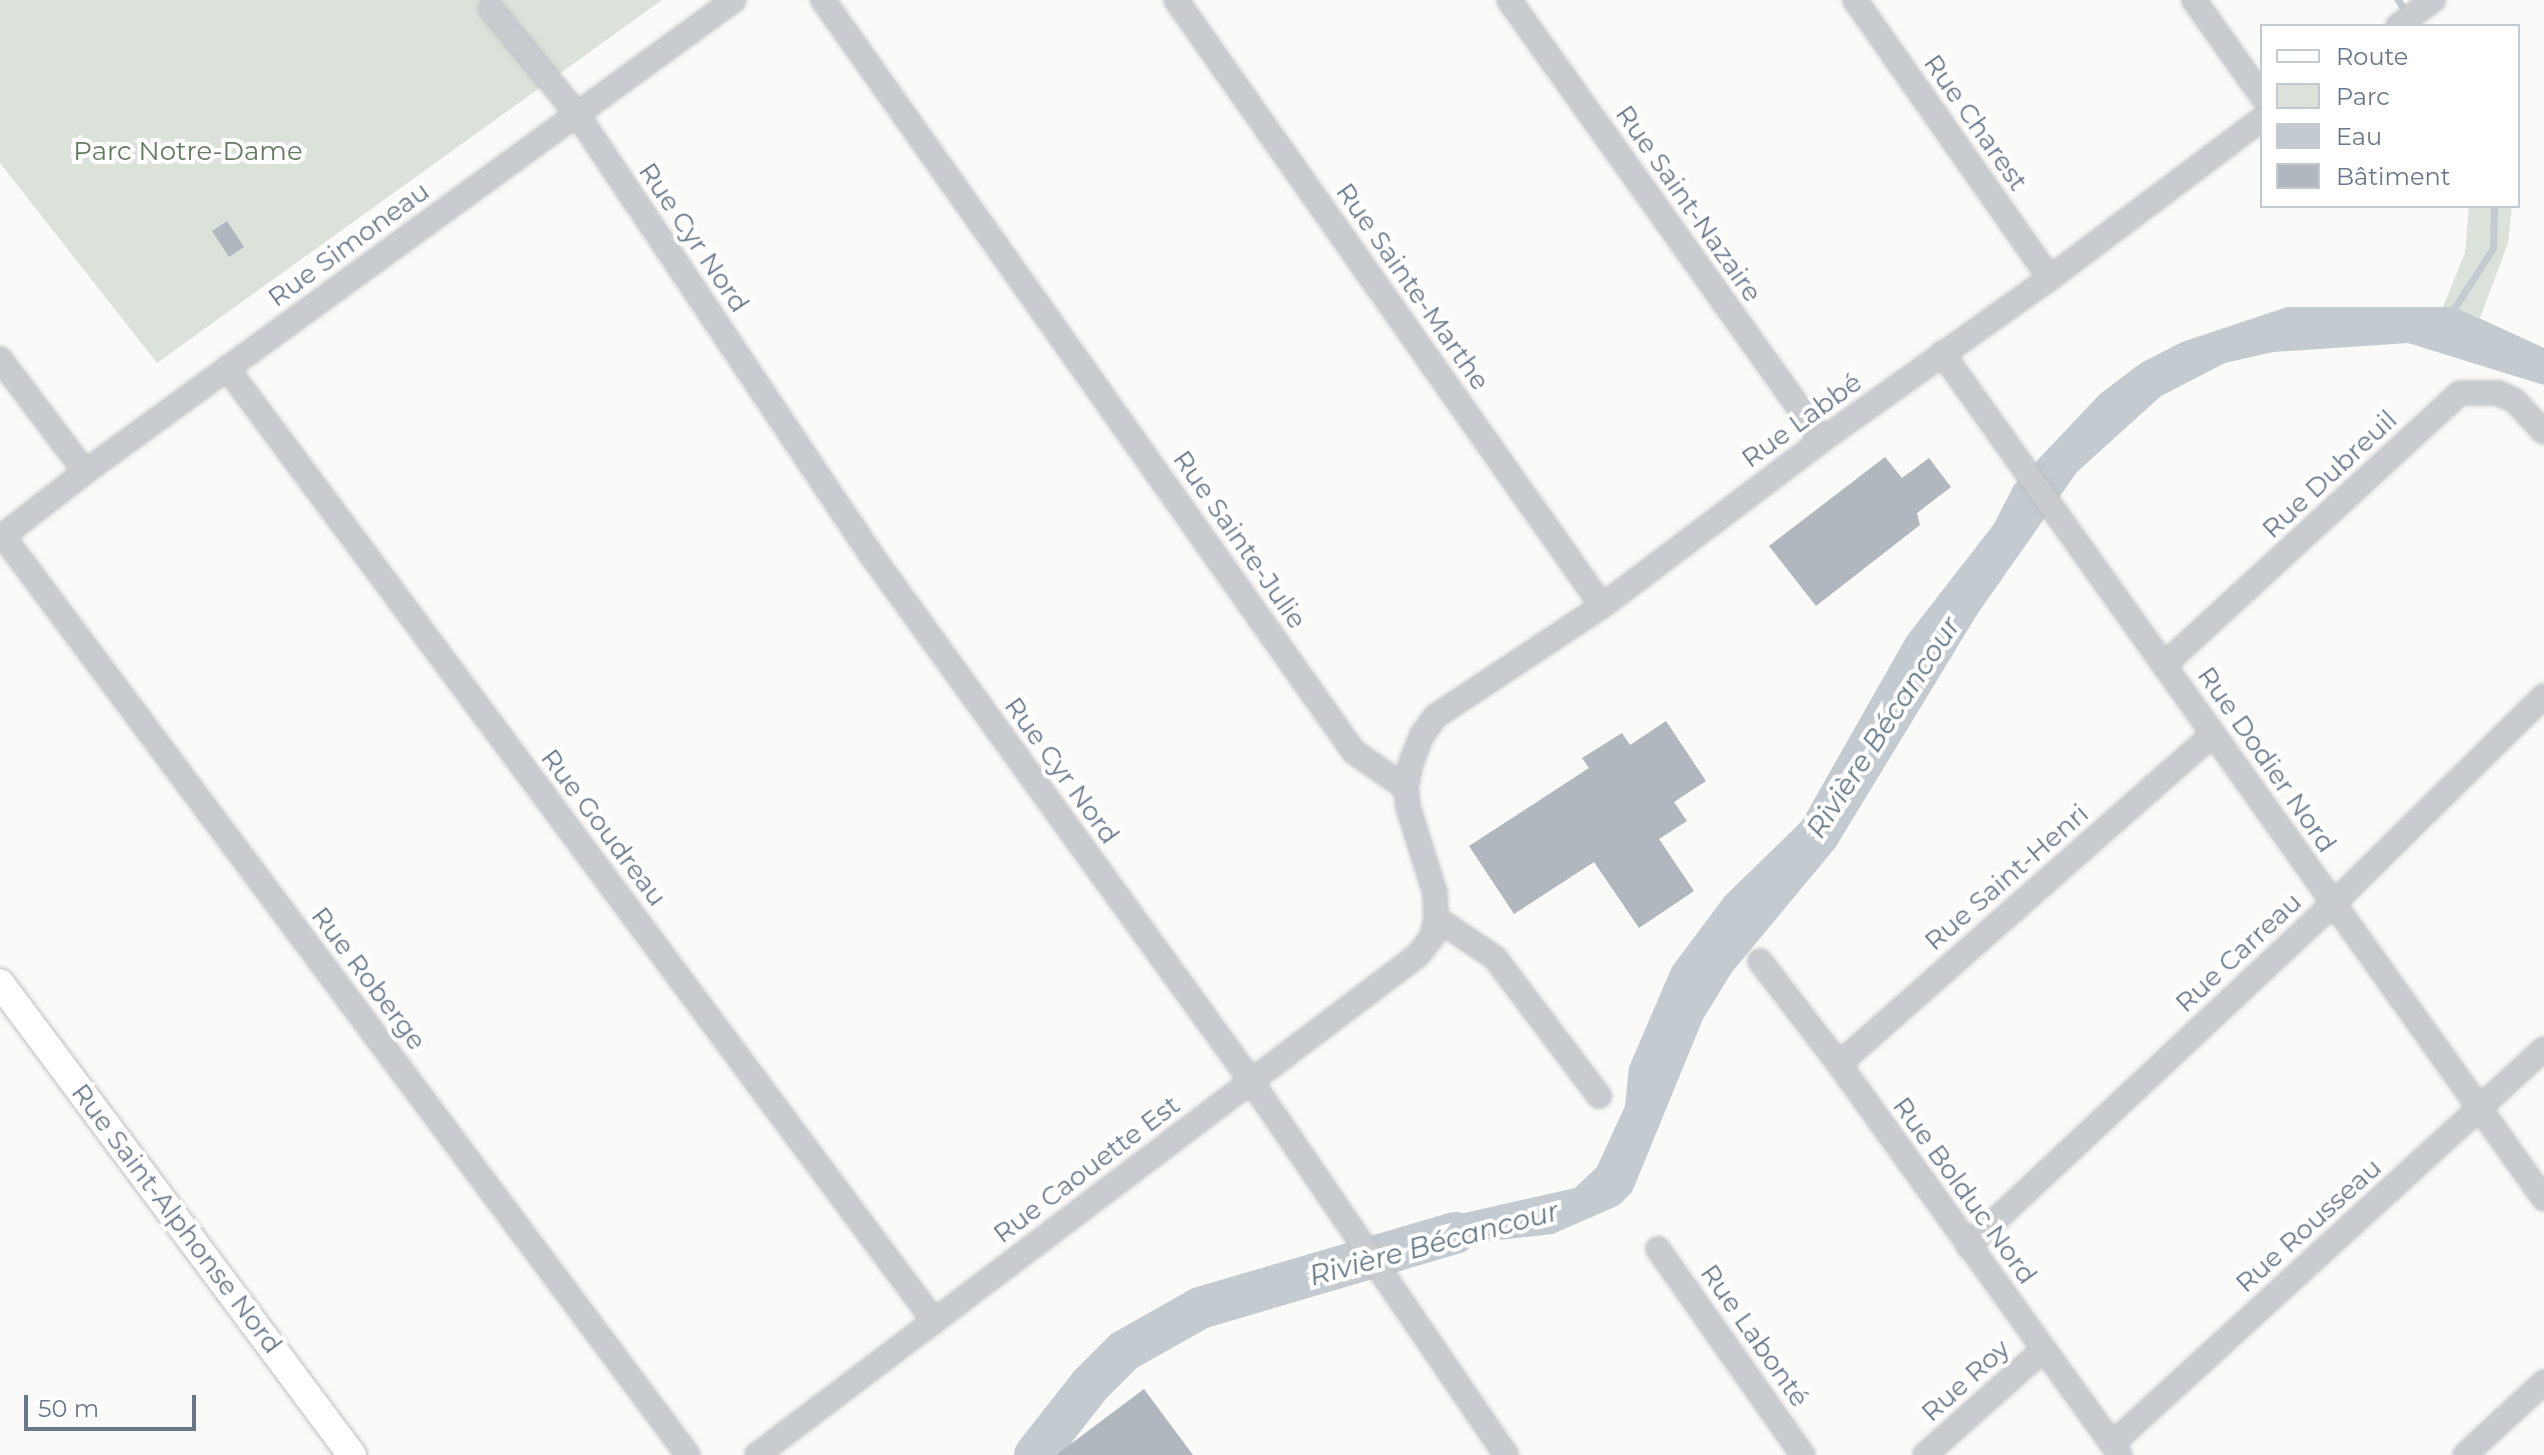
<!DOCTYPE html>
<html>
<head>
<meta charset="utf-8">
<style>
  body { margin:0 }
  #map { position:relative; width:2544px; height:1455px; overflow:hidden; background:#fafaf8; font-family:Montserrat,sans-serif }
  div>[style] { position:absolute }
  .green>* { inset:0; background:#dbe2d9 }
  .water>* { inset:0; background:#c3cbd1 }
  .stream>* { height:7px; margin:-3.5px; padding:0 3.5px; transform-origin:3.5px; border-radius:3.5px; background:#c3cbd1 }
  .river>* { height:42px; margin:-21px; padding:0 21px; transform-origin:21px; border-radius:21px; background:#c3cbd1 }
  .building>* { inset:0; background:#b1b7be }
  .roads { filter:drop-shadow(0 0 2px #bbbec3) drop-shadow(0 0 2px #bbbec3) }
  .minor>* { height:22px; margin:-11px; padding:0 11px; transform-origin:11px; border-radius:11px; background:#c8cbcf }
  .major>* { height:28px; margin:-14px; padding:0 14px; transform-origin:14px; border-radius:14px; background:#fff }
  span { translate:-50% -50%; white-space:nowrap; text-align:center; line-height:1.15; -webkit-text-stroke:8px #fff; paint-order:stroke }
  .street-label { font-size:26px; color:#687789 }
  .park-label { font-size:26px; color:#657a63 }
  .water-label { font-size:28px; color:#647784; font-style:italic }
  .legend { position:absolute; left:2260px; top:24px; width:260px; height:184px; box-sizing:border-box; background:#fff; border:2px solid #c3c9d0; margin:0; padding:10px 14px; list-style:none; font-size:24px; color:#687789 }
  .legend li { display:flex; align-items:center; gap:16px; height:40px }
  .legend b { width:40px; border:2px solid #c3c9d0 }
  .scale { position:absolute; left:24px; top:1395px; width:172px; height:36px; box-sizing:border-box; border:4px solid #687789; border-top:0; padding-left:10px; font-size:24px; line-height:28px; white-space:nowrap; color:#687789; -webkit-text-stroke:6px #fff; paint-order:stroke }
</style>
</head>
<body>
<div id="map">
  <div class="green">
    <i style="clip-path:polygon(0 0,662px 0,157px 363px,0 163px)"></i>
    <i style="clip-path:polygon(2469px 206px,2512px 206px,2508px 243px,2480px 318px,2455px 307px,2443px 307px,2465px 253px)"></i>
  </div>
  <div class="water">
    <i style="clip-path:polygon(2287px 307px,2455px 307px,2544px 348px,2544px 385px,2408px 343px,2273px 352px,2225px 363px,2161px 396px,2077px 472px,1978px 613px,1835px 848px,1732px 972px,1703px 1019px,1632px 1192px,1619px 1205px,1553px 1234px,1401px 1251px,1398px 1228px,1575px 1188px,1597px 1167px,1625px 1106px,1629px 1067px,1672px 967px,1725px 896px,1802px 821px,1907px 636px,1994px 524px,2014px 485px,2100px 394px,2141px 363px,2182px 342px)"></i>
  </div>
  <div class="stream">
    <i style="left:2398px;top:0;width:18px;rotate:56deg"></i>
    <i style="left:2455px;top:313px;width:6px;rotate:-90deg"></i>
    <i style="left:2455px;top:307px;width:70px;rotate:-57.2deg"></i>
    <i style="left:2493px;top:248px;width:42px;rotate:-88.6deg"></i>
  </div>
  <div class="river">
    <i style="left:1035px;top:1455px;width:89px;rotate:-51.8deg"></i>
    <i style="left:1090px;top:1385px;width:48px;rotate:-45deg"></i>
    <i style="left:1124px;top:1351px;width:87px;rotate:-29.5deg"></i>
    <i style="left:1200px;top:1308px;width:266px;rotate:-16.4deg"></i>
  </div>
  <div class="building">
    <i style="clip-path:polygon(227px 221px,244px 247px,229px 257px,212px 231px)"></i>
    <i style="clip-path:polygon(1885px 457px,1902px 478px,1929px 458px,1951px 487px,1917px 513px,1920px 525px,1816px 606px,1769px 546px)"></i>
    <i style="clip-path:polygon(1666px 721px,1706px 781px,1674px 802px,1687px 821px,1659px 839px,1694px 891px,1639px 928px,1594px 862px,1514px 914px,1469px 846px,1589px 768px,1582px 758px,1622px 733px,1630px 745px)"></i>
    <i style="clip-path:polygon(1144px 1389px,1193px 1455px,1056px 1455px)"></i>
  </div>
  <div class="roads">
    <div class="minor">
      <i style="left:1176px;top:0;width:741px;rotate:54.89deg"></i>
      <i style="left:1509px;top:0;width:540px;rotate:54.57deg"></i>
      <i style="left:1855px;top:0;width:340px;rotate:55deg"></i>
      <i style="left:2194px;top:0;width:118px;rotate:54.7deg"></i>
      <i style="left:491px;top:9px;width:136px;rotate:50.7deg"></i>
      <i style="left:577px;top:114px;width:531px;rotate:56.28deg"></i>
      <i style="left:872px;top:556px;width:648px;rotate:54.17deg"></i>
      <i style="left:1251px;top:1081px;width:453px;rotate:55.7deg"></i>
      <i style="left:2398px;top:26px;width:44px;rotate:-36.6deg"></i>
      <i style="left:1942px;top:353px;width:1038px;rotate:54.56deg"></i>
      <i style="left:0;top:359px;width:141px;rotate:53deg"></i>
      <i style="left:227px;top:368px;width:1187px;rotate:53.43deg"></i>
      <i style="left:3px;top:536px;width:1146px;rotate:53.3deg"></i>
      <i style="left:0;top:538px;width:108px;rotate:-37.8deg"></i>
      <i style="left:85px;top:472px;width:802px;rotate:-36.03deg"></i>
      <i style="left:2164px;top:665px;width:402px;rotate:-42.6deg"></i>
      <i style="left:2460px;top:393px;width:38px"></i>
      <i style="left:2498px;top:393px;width:19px;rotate:25deg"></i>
      <i style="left:2515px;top:401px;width:42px;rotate:46.9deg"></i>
      <i style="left:1406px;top:788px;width:25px;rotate:-79deg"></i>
      <i style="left:1411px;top:763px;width:30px;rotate:-69deg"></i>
      <i style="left:1422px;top:735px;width:24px;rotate:-54deg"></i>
      <i style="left:1436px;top:716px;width:199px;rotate:-33.5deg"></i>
      <i style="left:1602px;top:606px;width:276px;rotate:-37deg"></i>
      <i style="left:1822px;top:440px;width:280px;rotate:-35.4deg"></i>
      <i style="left:2050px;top:278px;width:265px;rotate:-36.9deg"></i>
      <i style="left:1436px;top:918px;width:71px;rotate:34.1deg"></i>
      <i style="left:1495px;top:958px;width:173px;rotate:53deg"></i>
      <i style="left:1760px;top:961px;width:130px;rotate:52.5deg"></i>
      <i style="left:1839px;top:1064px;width:481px;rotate:54.3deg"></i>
      <i style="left:1839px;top:1064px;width:499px;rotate:-41.4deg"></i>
      <i style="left:1968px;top:1246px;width:502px;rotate:-43.14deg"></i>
      <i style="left:2334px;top:903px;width:295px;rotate:-44.6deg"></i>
      <i style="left:1658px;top:1249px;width:252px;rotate:54.9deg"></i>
      <i style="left:2112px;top:1444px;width:585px;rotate:-42.44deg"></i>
      <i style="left:757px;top:1455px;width:829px;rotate:-37.1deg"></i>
      <i style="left:1418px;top:955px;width:23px;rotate:-52deg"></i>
      <i style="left:1432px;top:937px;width:19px;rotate:-78deg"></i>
      <i style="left:1436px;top:918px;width:25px;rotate:-92deg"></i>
      <i style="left:1435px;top:893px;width:90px;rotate:-107.4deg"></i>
      <i style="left:1408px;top:807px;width:19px;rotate:-96deg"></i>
      <i style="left:1406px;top:788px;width:63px;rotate:-145.3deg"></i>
      <i style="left:1354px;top:752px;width:921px;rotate:-125.23deg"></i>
      <i style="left:1925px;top:1455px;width:159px;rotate:-41.7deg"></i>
      <i style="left:2465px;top:1455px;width:108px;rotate:-42.7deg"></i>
    </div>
    <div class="major">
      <i style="left:0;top:983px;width:589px;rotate:53.29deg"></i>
    </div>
  </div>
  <div class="street-label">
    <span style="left:1975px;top:123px;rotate:55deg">Rue Charest</span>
    <span style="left:1688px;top:204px;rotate:55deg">Rue Saint-Nazaire</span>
    <span style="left:693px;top:238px;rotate:56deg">Rue Cyr Nord</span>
    <span style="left:349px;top:245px;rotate:-36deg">Rue Simoneau</span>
    <span style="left:1412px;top:287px;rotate:55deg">Rue Sainte-Marthe</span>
    <span style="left:1802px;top:421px;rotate:-36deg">Rue Labbé</span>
    <span style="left:2330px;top:475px;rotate:-43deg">Rue Dubreuil</span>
    <span style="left:1239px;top:540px;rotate:55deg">Rue Sainte-Julie</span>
    <span style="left:2266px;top:760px;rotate:55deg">Rue Dodier Nord</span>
    <span style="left:1061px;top:771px;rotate:54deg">Rue Cyr Nord</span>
    <span style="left:603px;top:828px;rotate:53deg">Rue Goudreau</span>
    <span style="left:2007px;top:878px;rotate:-41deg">Rue Saint-Henri</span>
    <span style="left:2239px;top:953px;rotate:-43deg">Rue Carreau</span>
    <span style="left:368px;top:979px;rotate:53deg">Rue Roberge</span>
    <span style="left:1087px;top:1170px;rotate:-37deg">Rue Caouette Est</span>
    <span style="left:1964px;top:1191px;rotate:54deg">Rue Bolduc Nord</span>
    <span style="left:176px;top:1219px;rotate:53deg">Rue Saint-Alphonse Nord</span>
    <span style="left:2309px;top:1226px;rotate:-42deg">Rue Rousseau</span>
    <span style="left:1754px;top:1336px;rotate:55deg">Rue Labonté</span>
    <span style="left:1966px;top:1381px;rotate:-42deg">Rue Roy</span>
  </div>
  <div class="park-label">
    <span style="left:188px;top:152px">Parc Notre-Dame</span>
  </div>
  <div class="water-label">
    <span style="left:1883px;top:727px;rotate:-57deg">Rivière Bécancour</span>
    <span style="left:1434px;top:1243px;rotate:-15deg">Rivière Bécancour</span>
  </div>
  <ul class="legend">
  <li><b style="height:10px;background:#fff"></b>Route</li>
  <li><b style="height:22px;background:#dbe2d9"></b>Parc</li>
  <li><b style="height:22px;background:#c3cbd1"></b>Eau</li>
  <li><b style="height:22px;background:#b1b7be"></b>Bâtiment</li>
  </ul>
  <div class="scale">50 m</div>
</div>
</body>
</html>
